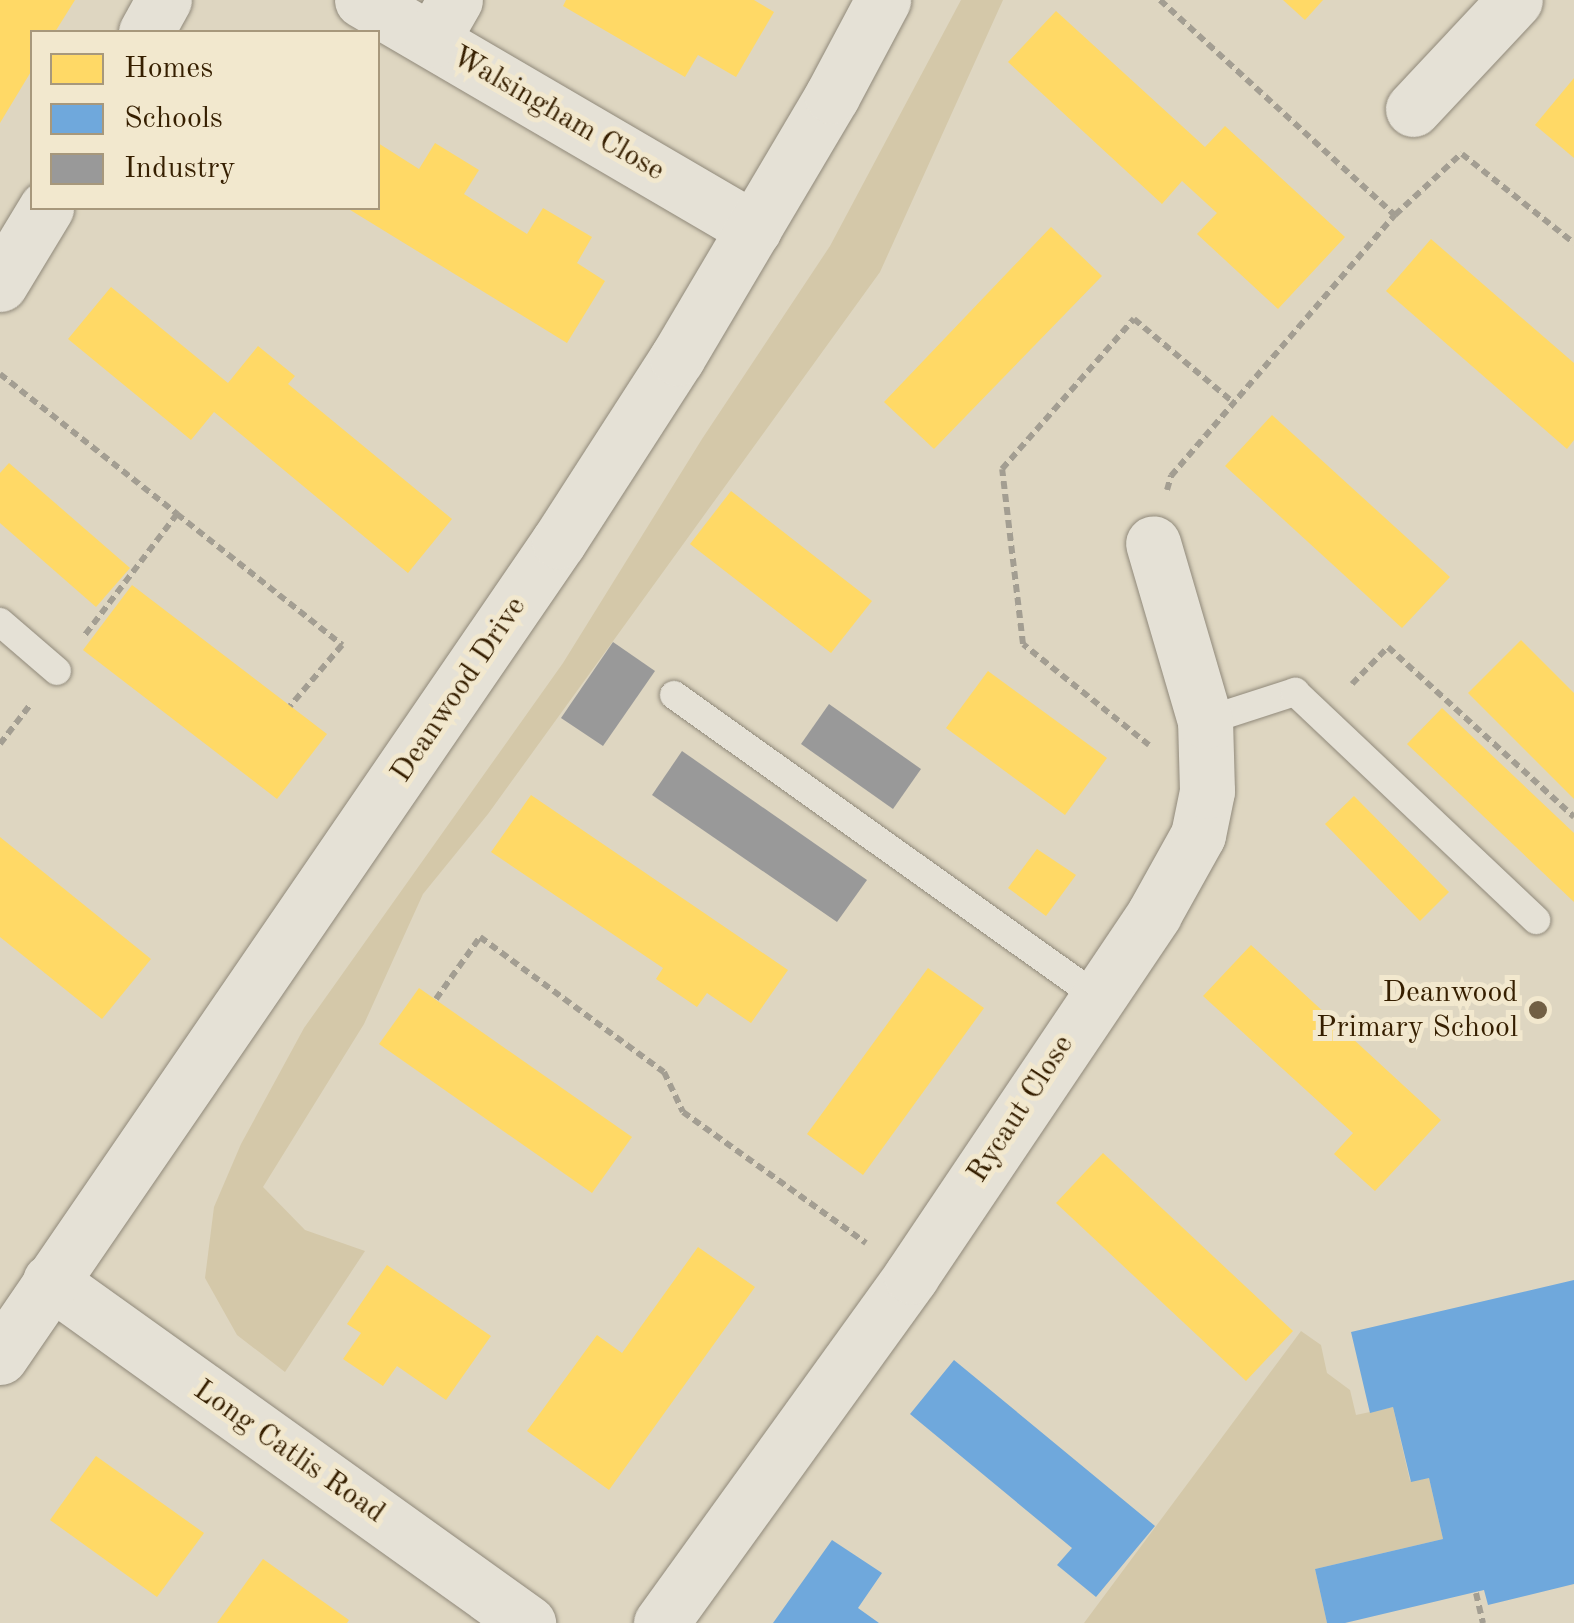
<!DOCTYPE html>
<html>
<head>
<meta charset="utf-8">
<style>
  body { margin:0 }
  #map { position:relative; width:1574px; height:1623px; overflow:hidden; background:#ded6c1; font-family:"Old Standard TT",serif }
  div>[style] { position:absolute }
  .green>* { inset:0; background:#d4c8a9 }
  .homes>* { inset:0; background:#ffd966 }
  .schools>* { inset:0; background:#6fa8dc }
  .industry>* { inset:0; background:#999 }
  .path>* { height:6px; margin-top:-3px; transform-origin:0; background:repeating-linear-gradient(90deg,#a39e92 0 8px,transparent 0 13px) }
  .roads { filter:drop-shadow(0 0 2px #90897a) drop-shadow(0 0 2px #90897a) }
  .lane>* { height:28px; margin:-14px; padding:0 14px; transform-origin:14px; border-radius:14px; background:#e5e1d6 }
  .street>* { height:55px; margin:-27.5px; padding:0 27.5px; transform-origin:27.5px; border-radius:27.5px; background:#e5e1d6 }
  .secondary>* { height:55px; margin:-27.5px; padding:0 27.5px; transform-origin:27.5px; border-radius:27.5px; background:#e5e1d6 }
  .dots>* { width:28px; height:28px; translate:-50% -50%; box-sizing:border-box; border:5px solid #f2e8ce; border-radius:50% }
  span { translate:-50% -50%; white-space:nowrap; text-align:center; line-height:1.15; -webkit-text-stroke:10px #f2e8ce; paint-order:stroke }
  .street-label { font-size:30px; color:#361f00 }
  .poi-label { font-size:30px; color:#361f00 }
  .right { translate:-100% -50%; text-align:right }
  .legend { position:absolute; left:30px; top:30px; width:350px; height:180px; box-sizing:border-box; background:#f2e8ce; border:2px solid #a7987c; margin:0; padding:12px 18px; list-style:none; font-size:30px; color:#361f00 }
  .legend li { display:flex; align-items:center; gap:20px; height:50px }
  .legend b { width:50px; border:2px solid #a7987c }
</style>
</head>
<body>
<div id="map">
  <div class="green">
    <i style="clip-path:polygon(961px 0,1003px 0,880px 272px,488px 814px,423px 894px,364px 1024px,263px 1187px,305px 1230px,365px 1251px,285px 1372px,237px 1335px,205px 1278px,214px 1207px,241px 1144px,304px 1028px,563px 663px,702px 439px,830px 246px)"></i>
    <i style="clip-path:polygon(1301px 1331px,1321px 1345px,1327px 1373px,1350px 1390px,1356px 1415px,1393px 1407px,1410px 1481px,1429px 1478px,1443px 1539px,1315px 1569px,1327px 1623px,1084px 1623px)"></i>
  </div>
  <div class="homes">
    <i style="clip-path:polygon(0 0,75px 0,55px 32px,32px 32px,32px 70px,0 123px)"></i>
    <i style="clip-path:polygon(566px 0,754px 0,774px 12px,736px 77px,698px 55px,685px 77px,563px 6px)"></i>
    <i style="clip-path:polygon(1283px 0,1323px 0,1305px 20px)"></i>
    <i style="clip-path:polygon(1056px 11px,1205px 147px,1225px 126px,1345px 237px,1278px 309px,1197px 234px,1217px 213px,1182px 181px,1162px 204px,1008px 62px)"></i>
    <i style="clip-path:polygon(1574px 78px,1574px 158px,1535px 125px)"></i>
    <i style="clip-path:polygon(378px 143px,419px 169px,435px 143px,479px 170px,464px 194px,527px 234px,543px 208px,592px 237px,577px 263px,605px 281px,567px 343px,347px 208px,378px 208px)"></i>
    <i style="clip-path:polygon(1051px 227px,1102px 276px,934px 449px,884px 402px)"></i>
    <i style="clip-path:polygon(1431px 239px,1574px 363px,1574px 440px,1567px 449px,1386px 291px)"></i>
    <i style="clip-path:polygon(111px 287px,228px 383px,258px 346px,295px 376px,288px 384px,452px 519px,408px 573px,214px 412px,191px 440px,68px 339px)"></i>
    <i style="clip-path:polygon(1272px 415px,1450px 577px,1402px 628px,1225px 466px)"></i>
    <i style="clip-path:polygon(9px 463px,130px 568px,96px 607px,0 523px,0 473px)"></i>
    <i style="clip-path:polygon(731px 491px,872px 601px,831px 653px,690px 544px)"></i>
    <i style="clip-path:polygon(132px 585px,327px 734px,277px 799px,83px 650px)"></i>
    <i style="clip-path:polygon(1521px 640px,1574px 693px,1574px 799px,1468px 693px)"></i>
    <i style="clip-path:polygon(988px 671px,1107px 758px,1065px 815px,946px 728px)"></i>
    <i style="clip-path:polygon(1442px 708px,1574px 833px,1574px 902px,1407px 744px)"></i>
    <i style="clip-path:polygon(531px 795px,788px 970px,751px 1023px,707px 993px,697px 1007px,656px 979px,663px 968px,491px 852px)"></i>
    <i style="clip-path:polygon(1354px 796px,1449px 892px,1420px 921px,1325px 824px)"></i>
    <i style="clip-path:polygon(0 837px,151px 959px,102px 1019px,0 937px)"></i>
    <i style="clip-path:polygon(1037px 849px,1076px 875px,1046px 916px,1008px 888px)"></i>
    <i style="clip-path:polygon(1251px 945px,1441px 1120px,1375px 1191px,1334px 1154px,1353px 1133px,1203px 996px)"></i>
    <i style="clip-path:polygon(928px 968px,984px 1008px,863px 1175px,807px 1134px)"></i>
    <i style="clip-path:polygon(419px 988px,632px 1137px,592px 1193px,379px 1044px)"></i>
    <i style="clip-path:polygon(1103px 1153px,1293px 1331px,1246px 1381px,1056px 1203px)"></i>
    <i style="clip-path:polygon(698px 1247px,755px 1287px,609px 1490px,527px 1431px,597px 1335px,622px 1353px)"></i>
    <i style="clip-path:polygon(387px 1265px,491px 1336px,446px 1400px,397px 1366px,383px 1386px,343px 1359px,361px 1333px,347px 1324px)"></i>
    <i style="clip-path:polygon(96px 1456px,204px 1533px,157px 1597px,50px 1520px)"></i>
    <i style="clip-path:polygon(263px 1559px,349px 1620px,347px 1623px,217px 1623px)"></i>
  </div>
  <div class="schools">
    <i style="clip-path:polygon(1574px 1280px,1574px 1584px,1488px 1605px,1484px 1590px,1345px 1623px,1327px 1623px,1315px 1569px,1443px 1539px,1429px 1478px,1411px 1482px,1393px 1407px,1370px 1413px,1351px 1332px)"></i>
    <i style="clip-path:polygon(954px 1360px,1155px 1526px,1096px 1597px,1057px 1565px,1072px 1548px,910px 1414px)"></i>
    <i style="clip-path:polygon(832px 1540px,882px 1573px,858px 1608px,879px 1623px,773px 1623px)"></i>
  </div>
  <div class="industry">
    <i style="clip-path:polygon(613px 642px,655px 671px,603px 746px,561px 718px)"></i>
    <i style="clip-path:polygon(829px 704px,921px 769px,893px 809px,801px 744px)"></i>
    <i style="clip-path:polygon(682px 751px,867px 880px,837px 922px,652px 795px)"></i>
  </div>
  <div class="path">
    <i style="left:1160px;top:0;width:319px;rotate:42.5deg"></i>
    <i style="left:1462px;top:154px;width:143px;rotate:38.5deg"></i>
    <i style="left:0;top:374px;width:226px;rotate:38.3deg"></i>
    <i style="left:177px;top:514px;width:153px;rotate:127.3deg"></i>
    <i style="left:1167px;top:490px;width:15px;rotate:-74deg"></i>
    <i style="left:1171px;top:476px;width:344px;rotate:-49.4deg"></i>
    <i style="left:1395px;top:215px;width:91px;rotate:-42.8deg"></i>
    <i style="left:177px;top:514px;width:211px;rotate:38.4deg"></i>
    <i style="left:342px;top:645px;width:80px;rotate:130.4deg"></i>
    <i style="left:1352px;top:684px;width:52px;rotate:-45.8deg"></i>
    <i style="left:1388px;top:647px;width:252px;rotate:42.4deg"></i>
    <i style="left:0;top:744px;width:49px;rotate:-52.4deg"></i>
    <i style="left:1149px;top:745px;width:161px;rotate:-141.3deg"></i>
    <i style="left:1023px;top:644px;width:176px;rotate:-96.8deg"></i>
    <i style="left:1002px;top:469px;width:200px;rotate:-48.7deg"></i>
    <i style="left:1134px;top:319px;width:131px;rotate:40deg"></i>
    <i style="left:436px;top:999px;width:76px;rotate:-54.6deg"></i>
    <i style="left:480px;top:937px;width:228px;rotate:36.3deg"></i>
    <i style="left:664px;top:1072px;width:44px;rotate:64.6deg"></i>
    <i style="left:683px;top:1112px;width:225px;rotate:35.6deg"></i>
    <i style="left:1476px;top:1593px;width:31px;rotate:77deg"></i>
  </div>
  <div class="roads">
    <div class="lane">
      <i style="left:0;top:622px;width:75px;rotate:40.7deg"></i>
      <i style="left:674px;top:695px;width:518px;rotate:35.5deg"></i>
      <i style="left:1205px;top:721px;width:95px;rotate:-17.9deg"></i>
      <i style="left:1295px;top:692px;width:332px;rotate:43.4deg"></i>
    </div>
    <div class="street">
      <i style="left:362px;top:0;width:454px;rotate:30.3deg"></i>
      <i style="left:146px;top:32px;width:37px;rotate:-61deg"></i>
      <i style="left:432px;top:40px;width:46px;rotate:-60.1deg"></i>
      <i style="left:1413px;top:109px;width:149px;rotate:-46.9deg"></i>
      <i style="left:0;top:284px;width:89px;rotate:-58.8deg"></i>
      <i style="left:50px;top:1281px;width:588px;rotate:35.58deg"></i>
      <i style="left:661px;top:1623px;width:428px;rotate:-54.2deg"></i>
      <i style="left:911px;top:1276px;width:436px;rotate:-56.1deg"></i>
      <i style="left:1154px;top:914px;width:90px;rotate:-60.9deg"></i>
      <i style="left:1198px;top:835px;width:45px;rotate:-78.4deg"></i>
      <i style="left:1207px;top:791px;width:70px;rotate:-91.6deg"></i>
      <i style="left:1205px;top:721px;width:185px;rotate:-106.3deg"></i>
    </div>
    <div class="secondary">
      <i style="left:0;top:1357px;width:989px;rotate:-55.59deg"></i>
      <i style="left:559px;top:541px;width:218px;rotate:-57.2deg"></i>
      <i style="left:677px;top:358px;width:304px;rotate:-59.4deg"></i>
      <i style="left:832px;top:96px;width:109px;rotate:-62deg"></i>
    </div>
  </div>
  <div class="dots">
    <i style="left:1538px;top:1010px;background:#715f44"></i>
  </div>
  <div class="street-label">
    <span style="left:558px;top:114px;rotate:30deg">Walsingham Close</span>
    <span style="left:459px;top:690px;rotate:-56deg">Deanwood Drive</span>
    <span style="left:1021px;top:1109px;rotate:-57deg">Rycaut Close</span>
    <span style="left:289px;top:1452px;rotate:35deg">Long Catlis Road</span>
  </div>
  <div class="poi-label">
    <span class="right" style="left:1518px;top:1010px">Deanwood<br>Primary School</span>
  </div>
  <ul class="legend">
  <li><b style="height:28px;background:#ffd966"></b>Homes</li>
  <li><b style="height:28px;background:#6fa8dc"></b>Schools</li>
  <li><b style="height:28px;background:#999"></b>Industry</li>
  </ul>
</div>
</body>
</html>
